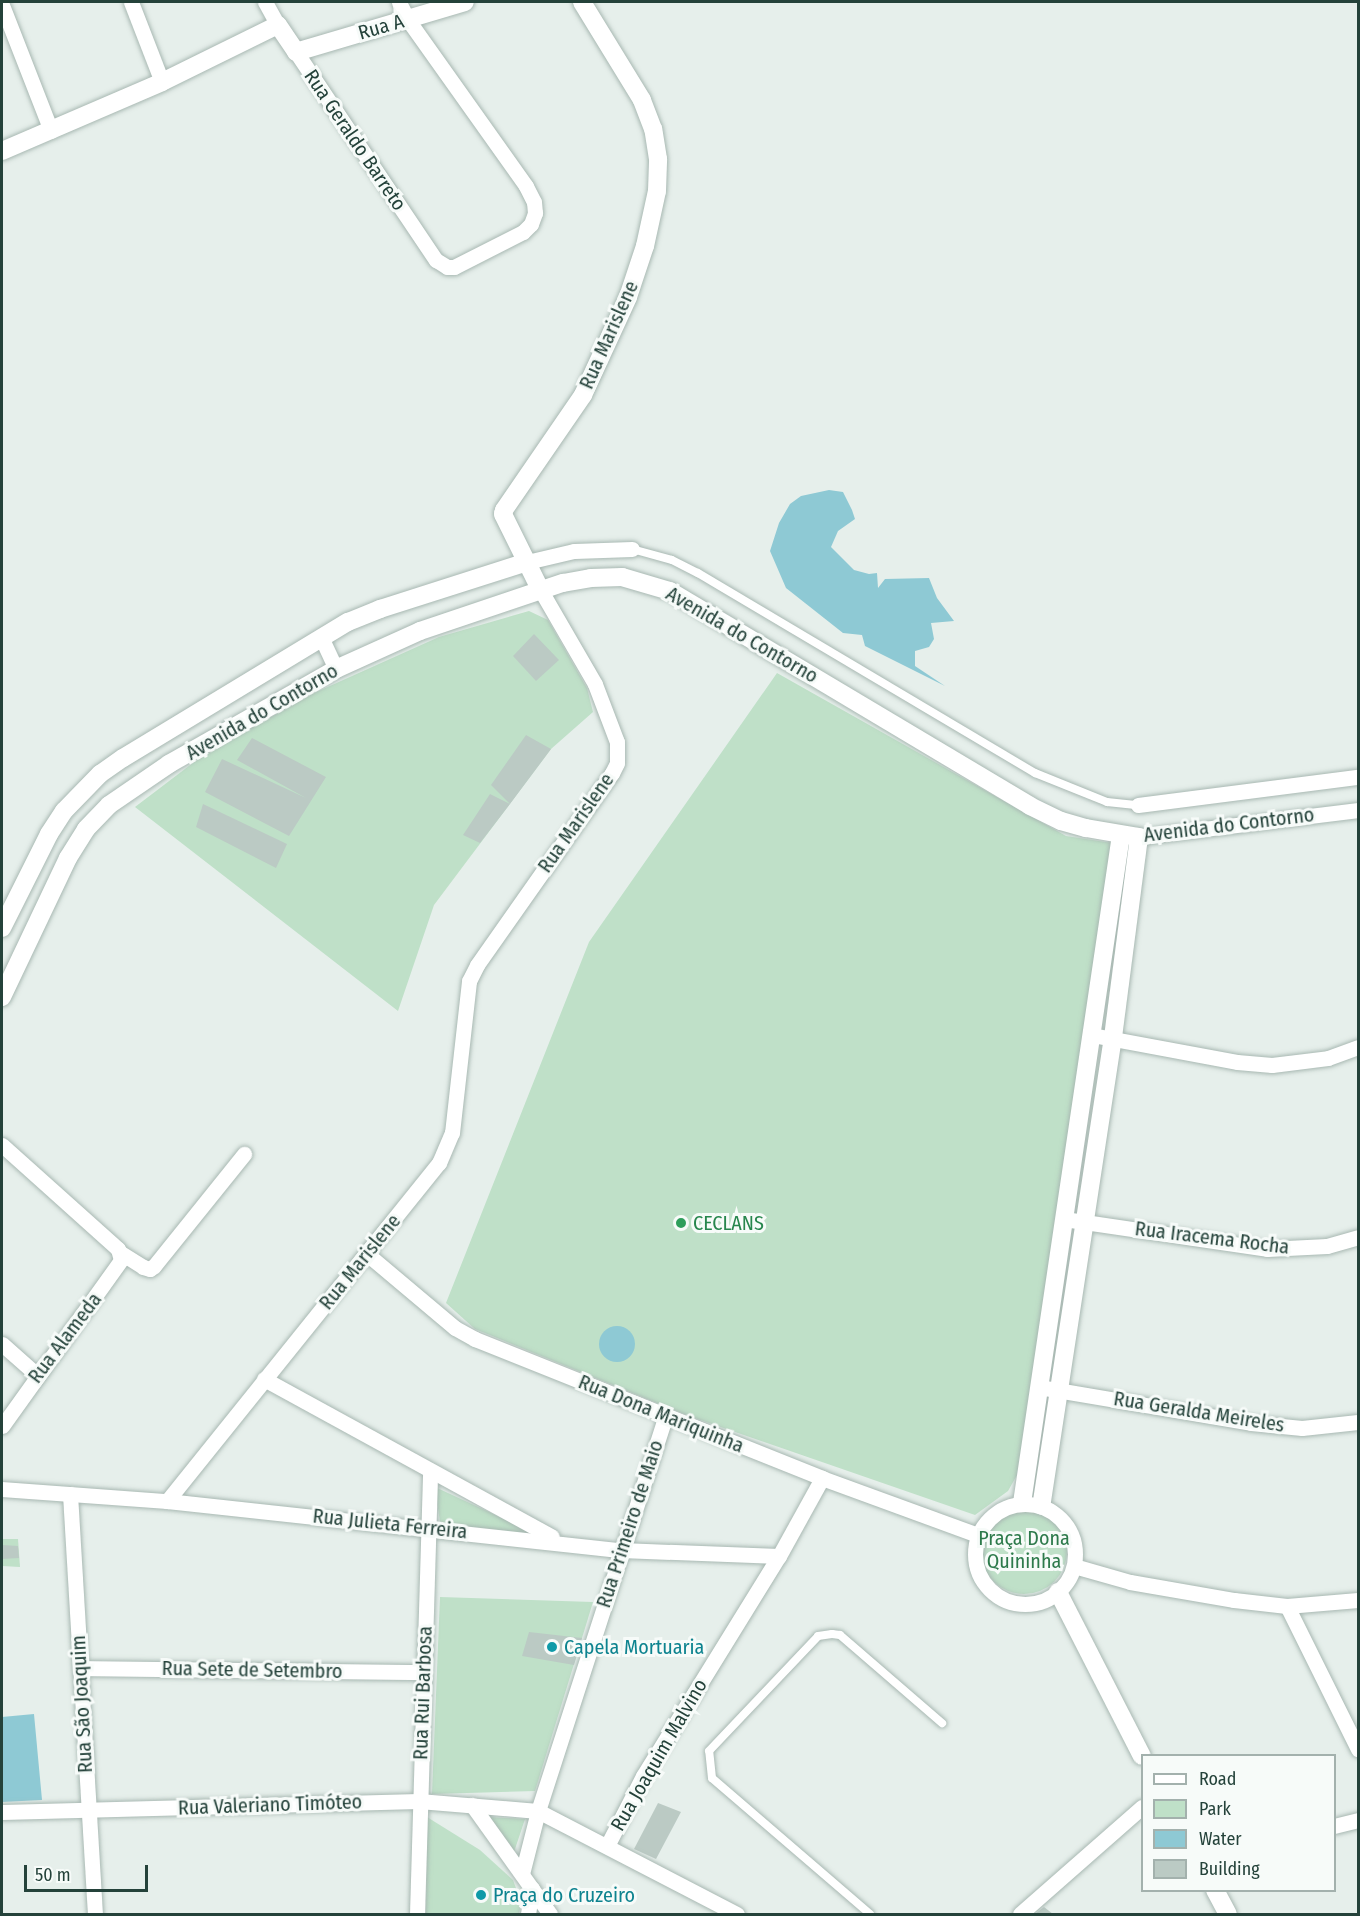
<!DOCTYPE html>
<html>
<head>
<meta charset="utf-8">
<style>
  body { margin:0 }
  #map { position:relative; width:1360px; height:1916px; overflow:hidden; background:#e6efeb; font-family:"Fira Sans Condensed",sans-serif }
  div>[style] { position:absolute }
  .green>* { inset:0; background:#bfe0c8 }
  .round { border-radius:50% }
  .water>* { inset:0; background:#8ec9d4 }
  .building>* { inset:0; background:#bbcac4 }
  .roads { filter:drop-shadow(0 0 2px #a8b8b2) drop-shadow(0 0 2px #a8b8b2) }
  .lane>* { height:8px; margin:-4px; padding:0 4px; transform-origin:4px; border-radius:4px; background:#fff }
  .street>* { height:15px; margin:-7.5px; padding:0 7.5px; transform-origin:7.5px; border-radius:7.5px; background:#fff }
  .street>.ring { margin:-7.5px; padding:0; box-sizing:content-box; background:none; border:15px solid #fff; border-radius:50% }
  .secondary>* { height:18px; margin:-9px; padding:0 9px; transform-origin:9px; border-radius:9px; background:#fff }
  .dots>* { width:16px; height:16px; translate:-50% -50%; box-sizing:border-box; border:3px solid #f7fbf9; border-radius:50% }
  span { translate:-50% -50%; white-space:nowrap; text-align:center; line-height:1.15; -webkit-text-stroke:6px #f7fbf9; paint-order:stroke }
  .street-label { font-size:20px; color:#24423a }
  .leisure-label { font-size:20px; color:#27864d }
  .left { translate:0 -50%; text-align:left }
  .park-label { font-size:20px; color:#2d7a4b }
  .culture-label { font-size:20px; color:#0d838f }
  .frame { position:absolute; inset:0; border:3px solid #24423a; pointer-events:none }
  .legend { position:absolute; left:1141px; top:1754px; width:195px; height:138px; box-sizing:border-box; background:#f7fbf9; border:2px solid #a3b1ad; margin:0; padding:8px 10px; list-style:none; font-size:18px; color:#24423a }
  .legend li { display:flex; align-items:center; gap:12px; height:30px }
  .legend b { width:30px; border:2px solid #a3b1ad }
  .scale { position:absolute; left:24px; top:1865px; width:124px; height:27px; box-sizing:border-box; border:3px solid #24423a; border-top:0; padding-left:8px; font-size:18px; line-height:21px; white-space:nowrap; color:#24423a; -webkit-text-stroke:4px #f7fbf9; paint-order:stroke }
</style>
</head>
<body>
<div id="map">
  <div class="green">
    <i style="clip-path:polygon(529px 611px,548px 620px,587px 688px,593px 712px,551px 749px,434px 905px,398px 1011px,135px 807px,202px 756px,312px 694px,439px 637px)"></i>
    <i style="clip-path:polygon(777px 673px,1066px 836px,1119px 844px,1022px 1466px,1008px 1491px,975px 1515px,689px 1416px,475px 1329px,446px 1303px,589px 942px)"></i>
    <i style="clip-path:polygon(435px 1487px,528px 1530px,523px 1537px,440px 1522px)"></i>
    <i class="round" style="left:981px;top:1508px;width:86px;height:86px"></i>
    <i style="clip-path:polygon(2px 1539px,18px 1539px,20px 1567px,2px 1566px)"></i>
    <i style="clip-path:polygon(440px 1597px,593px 1602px,535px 1791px,432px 1794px)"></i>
    <i style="clip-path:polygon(427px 1817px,480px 1850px,513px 1880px,521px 1902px,519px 1914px,426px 1914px)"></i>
    <i style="clip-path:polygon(488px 1817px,525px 1819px,514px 1852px)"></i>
  </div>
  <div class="water">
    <i style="clip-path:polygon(829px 490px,843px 492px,852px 510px,855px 519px,838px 531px,831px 547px,854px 570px,869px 574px,877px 573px,878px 588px,885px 579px,929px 578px,937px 598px,954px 621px,931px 623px,934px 639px,929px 647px,915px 651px,915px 666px,945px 686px,865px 646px,862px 635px,843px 633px,786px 588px,770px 551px,779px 523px,790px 504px,801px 496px)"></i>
    <i class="round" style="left:599px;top:1326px;width:36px;height:36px"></i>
    <i style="clip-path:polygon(34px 1714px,42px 1800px,2px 1802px,2px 1717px)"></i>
  </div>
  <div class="building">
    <i style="clip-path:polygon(534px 634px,559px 660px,536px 681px,513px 656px)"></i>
    <i style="clip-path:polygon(526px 735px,551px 749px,510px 804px,480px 843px,463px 835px,490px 794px,510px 804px,491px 785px)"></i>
    <i style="clip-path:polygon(252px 738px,326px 777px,289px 836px,205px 792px,222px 759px,306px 798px,237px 760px)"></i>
    <i style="clip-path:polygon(203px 804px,287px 844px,276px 868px,196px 827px)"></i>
    <i style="clip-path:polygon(2px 1545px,18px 1546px,19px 1558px,2px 1559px)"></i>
    <i style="clip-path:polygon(529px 1632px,582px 1638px,574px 1665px,522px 1656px)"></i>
    <i style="clip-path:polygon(658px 1803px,681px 1812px,656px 1859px,634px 1849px)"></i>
    <i style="clip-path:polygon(1044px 1907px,1053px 1914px,1035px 1914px)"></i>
  </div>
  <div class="roads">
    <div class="lane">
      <i style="left:632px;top:549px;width:41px;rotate:15.4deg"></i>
      <i style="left:672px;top:560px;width:29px;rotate:27deg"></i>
      <i style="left:698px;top:573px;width:392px;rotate:30.7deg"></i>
      <i style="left:1035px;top:773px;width:78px;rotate:21.9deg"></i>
      <i style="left:1107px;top:802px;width:31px;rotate:6deg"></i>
      <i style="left:870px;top:1914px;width:208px;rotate:-139.3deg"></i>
      <i style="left:712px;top:1778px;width:27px;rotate:-96deg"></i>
      <i style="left:709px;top:1751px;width:158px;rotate:-46.5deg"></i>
      <i style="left:818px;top:1636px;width:14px;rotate:-8deg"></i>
      <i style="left:832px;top:1634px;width:8px;rotate:7deg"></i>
      <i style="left:840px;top:1635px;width:135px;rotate:40.8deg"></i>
    </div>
    <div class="street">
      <i style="left:131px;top:2px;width:86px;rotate:68.8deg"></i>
      <i style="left:265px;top:2px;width:26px;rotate:61deg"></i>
      <i style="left:2px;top:5px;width:135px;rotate:68.7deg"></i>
      <i style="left:296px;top:52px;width:251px;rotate:56.1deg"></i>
      <i style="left:436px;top:260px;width:13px;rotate:32deg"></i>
      <i style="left:447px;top:267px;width:7px"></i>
      <i style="left:454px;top:267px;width:77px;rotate:-26.9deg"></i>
      <i style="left:523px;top:232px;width:11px;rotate:-45deg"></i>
      <i style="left:531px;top:224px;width:12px;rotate:-70deg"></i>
      <i style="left:535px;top:213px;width:11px;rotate:-95deg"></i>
      <i style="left:534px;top:202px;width:18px;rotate:-117deg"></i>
      <i style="left:526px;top:186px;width:204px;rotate:-125.4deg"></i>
      <i style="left:408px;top:20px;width:20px;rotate:-117deg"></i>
      <i style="left:527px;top:562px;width:48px;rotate:-13.2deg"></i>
      <i style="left:574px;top:551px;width:58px;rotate:-2deg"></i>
      <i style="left:321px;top:637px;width:35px;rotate:65deg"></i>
      <i style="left:1138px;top:805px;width:222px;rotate:-7.3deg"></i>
      <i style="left:1139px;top:837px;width:221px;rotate:-7deg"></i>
      <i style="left:1092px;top:1035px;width:147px;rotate:10.5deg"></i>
      <i style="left:1237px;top:1062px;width:35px;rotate:5deg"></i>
      <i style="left:1272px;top:1065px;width:56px;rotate:-7.1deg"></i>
      <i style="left:1328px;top:1058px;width:32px;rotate:-20deg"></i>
      <i style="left:2px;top:1145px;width:156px;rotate:41.9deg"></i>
      <i style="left:118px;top:1249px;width:11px;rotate:75deg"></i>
      <i style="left:121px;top:1260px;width:204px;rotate:125.6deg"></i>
      <i style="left:1064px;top:1219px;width:205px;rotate:8.4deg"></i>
      <i style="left:1267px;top:1249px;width:60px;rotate:-2.9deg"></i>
      <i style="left:1327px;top:1246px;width:32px;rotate:-16deg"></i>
      <i style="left:121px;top:1253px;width:26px;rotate:32deg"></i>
      <i style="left:143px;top:1267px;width:7px;rotate:16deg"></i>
      <i style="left:150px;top:1269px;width:5px;rotate:-37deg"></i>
      <i style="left:154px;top:1266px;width:144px;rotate:-51.2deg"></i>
      <i style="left:367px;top:1254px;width:115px;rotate:40.1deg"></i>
      <i style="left:455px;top:1328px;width:23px;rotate:29deg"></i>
      <i style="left:475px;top:1339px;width:374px;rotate:21.8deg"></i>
      <i style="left:822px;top:1478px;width:166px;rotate:20.1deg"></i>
      <i style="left:2px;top:1344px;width:45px;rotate:41.4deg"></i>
      <i style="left:264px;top:1379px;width:328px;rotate:28.7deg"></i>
      <i style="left:1039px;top:1387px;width:215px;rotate:9.6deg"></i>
      <i style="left:1251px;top:1423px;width:51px;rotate:5.6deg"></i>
      <i style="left:1302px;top:1428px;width:56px;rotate:-6.1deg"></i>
      <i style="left:2px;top:1489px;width:165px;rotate:4.2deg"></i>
      <i style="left:167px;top:1501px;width:457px;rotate:6.2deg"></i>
      <i style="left:621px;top:1550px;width:158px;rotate:2.2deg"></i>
      <i style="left:70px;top:1494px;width:421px;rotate:86.6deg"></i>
      <i style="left:167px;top:1501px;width:434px;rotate:-51.2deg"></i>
      <i style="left:439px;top:1163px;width:33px;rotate:-67deg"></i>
      <i style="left:452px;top:1133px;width:153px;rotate:-83.6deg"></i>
      <i style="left:469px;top:981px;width:18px;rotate:-63deg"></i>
      <i style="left:477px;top:965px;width:235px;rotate:-54.9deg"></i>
      <i style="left:612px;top:773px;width:11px;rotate:-63deg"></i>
      <i style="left:617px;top:763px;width:21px;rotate:-90deg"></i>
      <i style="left:617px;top:742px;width:62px;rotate:-110.8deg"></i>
      <i style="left:595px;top:684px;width:108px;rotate:-120.1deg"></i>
      <i class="ring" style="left:975px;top:1504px;width:85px;height:85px"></i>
      <i style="left:1074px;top:1566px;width:58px;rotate:15.9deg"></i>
      <i style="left:1130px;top:1582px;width:106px;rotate:9.8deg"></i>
      <i style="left:1234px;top:1600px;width:53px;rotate:6.5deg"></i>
      <i style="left:1287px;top:1606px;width:71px;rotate:-4.8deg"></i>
      <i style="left:1287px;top:1606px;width:160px;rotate:63.6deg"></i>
      <i style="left:81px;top:1668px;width:342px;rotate:0.7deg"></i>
      <i style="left:472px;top:1805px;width:134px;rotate:54.4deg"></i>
      <i style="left:2px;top:1812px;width:417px;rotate:-1.5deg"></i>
      <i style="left:419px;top:1801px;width:119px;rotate:4.8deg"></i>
      <i style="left:538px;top:1811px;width:224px;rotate:27.4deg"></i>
      <i style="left:1334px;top:1826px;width:25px;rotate:-14deg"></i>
      <i style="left:607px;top:1846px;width:79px;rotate:-62.8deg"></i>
      <i style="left:643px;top:1776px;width:259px;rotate:-58.3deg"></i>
      <i style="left:779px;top:1556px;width:89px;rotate:-61.1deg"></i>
      <i style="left:522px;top:1874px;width:65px;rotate:-75.7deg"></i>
      <i style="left:538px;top:1811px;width:414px;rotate:-72.1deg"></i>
      <i style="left:417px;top:1914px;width:442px;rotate:-88.3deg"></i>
      <i style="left:528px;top:1914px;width:26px;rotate:-81deg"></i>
      <i style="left:1020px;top:1914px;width:162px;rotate:-41.3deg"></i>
    </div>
    <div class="secondary">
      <i style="left:2px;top:151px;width:174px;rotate:-23.3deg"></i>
      <i style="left:162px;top:82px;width:129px;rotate:-26.2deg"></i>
      <i style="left:278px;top:25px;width:32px;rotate:56deg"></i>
      <i style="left:296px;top:52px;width:176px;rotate:-16.5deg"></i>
      <i style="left:541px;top:591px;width:86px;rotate:-116.3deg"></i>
      <i style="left:503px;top:514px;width:4px;rotate:-76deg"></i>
      <i style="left:504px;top:510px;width:140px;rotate:-55.5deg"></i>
      <i style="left:583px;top:395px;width:108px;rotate:-65.3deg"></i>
      <i style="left:628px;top:297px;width:54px;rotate:-71.6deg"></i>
      <i style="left:645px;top:246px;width:56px;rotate:-77.7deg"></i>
      <i style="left:657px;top:191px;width:32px;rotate:-88deg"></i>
      <i style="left:658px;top:159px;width:30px;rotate:-99deg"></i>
      <i style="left:653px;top:129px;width:31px;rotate:-111deg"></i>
      <i style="left:642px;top:100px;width:115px;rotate:-121.5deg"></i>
      <i style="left:2px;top:928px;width:105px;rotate:-63.4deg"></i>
      <i style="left:49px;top:834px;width:27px;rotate:-57deg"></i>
      <i style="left:64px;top:811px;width:52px;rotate:-45.8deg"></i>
      <i style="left:100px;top:774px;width:28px;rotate:-35deg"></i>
      <i style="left:123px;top:758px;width:263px;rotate:-31.2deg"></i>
      <i style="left:348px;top:622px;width:35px;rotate:-22deg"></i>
      <i style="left:380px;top:609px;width:154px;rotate:-17.7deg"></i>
      <i style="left:2px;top:997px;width:154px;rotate:-64.6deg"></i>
      <i style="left:68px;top:858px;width:34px;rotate:-58deg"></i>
      <i style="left:86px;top:829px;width:33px;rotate:-46deg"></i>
      <i style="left:109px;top:805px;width:73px;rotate:-34.3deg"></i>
      <i style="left:169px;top:764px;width:192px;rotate:-29.6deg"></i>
      <i style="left:336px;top:669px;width:92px;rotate:-24.3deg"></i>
      <i style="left:420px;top:631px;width:151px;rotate:-18.6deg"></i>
      <i style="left:563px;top:583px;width:28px;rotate:-10deg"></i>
      <i style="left:591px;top:578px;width:31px;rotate:-2deg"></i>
      <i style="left:622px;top:577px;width:50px;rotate:16.3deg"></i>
      <i style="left:670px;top:591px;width:419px;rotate:30.8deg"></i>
      <i style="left:1030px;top:806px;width:34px;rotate:26deg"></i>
      <i style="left:1061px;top:821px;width:26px;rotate:16deg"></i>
      <i style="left:1086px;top:828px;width:54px;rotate:9.6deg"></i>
      <i style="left:1139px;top:837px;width:202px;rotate:97.4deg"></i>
      <i style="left:1113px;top:1037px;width:474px;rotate:98.7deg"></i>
      <i style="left:1022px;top:1503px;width:675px;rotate:-81.57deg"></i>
      <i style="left:1058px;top:1592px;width:184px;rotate:62.9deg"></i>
      <i style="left:1215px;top:1890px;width:27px;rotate:62deg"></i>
    </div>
  </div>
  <div class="dots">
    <i style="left:681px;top:1223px;background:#2e9e5b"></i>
    <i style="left:552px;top:1647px;background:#0f9aa8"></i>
    <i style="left:481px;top:1895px;background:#0f9aa8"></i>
  </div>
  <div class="street-label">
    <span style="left:381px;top:27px;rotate:-16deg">Rua A</span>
    <span style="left:355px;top:140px;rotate:56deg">Rua Geraldo Barreto</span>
    <span style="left:609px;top:335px;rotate:-66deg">Rua Marislene</span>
    <span style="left:742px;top:635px;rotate:30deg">Avenida do Contorno</span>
    <span style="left:262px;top:712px;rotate:-30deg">Avenida do Contorno</span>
    <span style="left:576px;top:823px;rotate:-55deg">Rua Marislene</span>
    <span style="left:1229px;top:825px;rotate:-7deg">Avenida do Contorno</span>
    <span style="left:1212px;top:1238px;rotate:7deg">Rua Iracema Rocha</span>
    <span style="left:360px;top:1262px;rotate:-51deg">Rua Marislene</span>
    <span style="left:65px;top:1338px;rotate:-53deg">Rua Alameda</span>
    <span style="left:1199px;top:1412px;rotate:9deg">Rua Geralda Meireles</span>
    <span style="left:661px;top:1414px;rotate:22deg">Rua Dona Mariquinha</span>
    <span style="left:390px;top:1524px;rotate:6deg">Rua Julieta Ferreira</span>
    <span style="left:630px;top:1524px;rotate:-72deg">Rua Primeiro de Maio</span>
    <span style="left:252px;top:1670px;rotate:1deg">Rua Sete de Setembro</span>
    <span style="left:423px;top:1693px;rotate:-88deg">Rua Rui Barbosa</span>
    <span style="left:82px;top:1704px;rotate:-93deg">Rua São Joaquim</span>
    <span style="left:659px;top:1755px;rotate:-60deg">Rua Joaquim Malvino</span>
    <span style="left:270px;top:1805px;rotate:-2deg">Rua Valeriano Timóteo</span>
  </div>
  <div class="leisure-label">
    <span class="left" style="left:693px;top:1223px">CECLANS</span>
  </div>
  <div class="park-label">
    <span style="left:1024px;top:1550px">Praça Dona<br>Quininha</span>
  </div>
  <div class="culture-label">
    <span class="left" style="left:564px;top:1647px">Capela Mortuaria</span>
    <span class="left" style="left:493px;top:1895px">Praça do Cruzeiro</span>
  </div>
  <div class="frame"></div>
  <ul class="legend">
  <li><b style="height:8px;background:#fff"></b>Road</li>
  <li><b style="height:16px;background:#bfe0c8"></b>Park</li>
  <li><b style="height:16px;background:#8ec9d4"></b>Water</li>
  <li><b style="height:16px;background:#bbcac4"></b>Building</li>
  </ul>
  <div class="scale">50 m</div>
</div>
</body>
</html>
